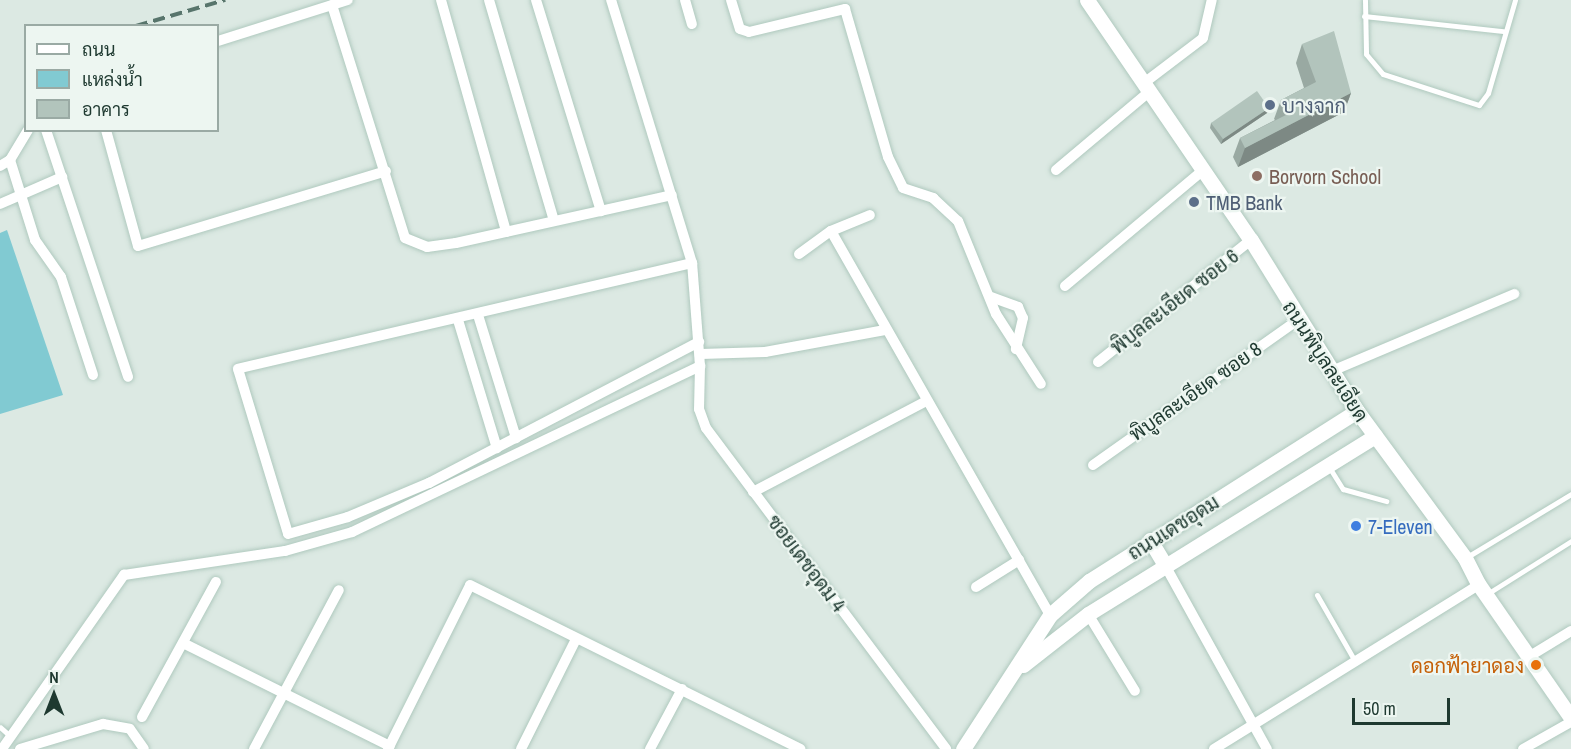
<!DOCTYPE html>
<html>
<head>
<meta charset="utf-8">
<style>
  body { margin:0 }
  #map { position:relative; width:1571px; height:749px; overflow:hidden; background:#dce9e3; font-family:"Archivo Narrow",Sarabun,sans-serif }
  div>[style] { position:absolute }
  .water>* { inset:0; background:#81cad2 }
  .roads { filter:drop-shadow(0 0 2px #afc9be) drop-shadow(0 0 2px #afc9be) }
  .lane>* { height:5px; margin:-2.5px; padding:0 2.5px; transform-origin:2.5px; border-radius:2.5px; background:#fff }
  .street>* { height:10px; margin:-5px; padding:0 5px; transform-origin:5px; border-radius:5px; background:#fff }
  .secondary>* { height:15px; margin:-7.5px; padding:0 7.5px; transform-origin:7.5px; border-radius:7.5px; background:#fff }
  .rail>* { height:4px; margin-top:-2px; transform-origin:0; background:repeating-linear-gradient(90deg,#58756c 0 12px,transparent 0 18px) }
  .wall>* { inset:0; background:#99a9a2 }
  .shaded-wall>* { inset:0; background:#7d8984 }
  .building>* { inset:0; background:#b2c4bc }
  .dots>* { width:16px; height:16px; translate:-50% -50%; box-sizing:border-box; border:3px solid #edf6f1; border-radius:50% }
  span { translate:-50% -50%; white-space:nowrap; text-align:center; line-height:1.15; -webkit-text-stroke:4.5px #edf6f1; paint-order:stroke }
  .service-label { font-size:20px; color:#4e5e75 }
  .left { translate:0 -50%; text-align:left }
  .education-label { font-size:20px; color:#785e54 }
  .street-label { font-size:20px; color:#1e3930 }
  .shop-label { font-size:20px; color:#366cbe }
  .food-label { font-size:20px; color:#c56008 }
  .right { translate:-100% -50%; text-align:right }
  .legend { position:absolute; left:24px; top:24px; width:195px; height:108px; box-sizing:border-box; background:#edf6f1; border:2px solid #9aaaa4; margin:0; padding:8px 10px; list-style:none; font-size:18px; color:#1e3930 }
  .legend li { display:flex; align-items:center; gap:12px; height:30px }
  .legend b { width:30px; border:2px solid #9aaaa4 }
  .north { position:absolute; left:24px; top:665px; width:60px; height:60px; -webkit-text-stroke:4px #edf6f1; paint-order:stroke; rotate:0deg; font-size:16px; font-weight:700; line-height:24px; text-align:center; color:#1e3930 }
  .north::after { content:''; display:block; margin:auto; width:21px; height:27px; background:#1e3930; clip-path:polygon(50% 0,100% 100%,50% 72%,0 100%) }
  .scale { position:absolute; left:1352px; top:698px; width:98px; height:27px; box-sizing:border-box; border:3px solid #1e3930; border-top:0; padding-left:8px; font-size:18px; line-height:21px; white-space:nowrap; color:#1e3930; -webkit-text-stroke:4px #edf6f1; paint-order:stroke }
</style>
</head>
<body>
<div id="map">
  <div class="water">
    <i style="clip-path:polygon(7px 230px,63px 395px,0 414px,0 233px)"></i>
  </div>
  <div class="roads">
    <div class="lane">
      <i style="left:1365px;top:0;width:54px;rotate:88.9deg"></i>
      <i style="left:1366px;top:54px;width:26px;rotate:50deg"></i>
      <i style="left:1383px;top:74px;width:101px;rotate:17.9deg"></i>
      <i style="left:1479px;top:105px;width:15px;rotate:-53deg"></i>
      <i style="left:1488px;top:93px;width:97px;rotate:-73.8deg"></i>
      <i style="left:1364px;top:16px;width:140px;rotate:6.2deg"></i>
      <i style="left:1329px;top:467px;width:26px;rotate:58deg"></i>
      <i style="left:1343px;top:489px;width:45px;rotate:15.6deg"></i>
      <i style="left:1467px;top:557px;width:122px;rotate:-31.2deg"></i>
      <i style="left:1487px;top:594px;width:99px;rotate:-32.2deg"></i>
      <i style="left:1317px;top:595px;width:76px;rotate:60.1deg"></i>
      <i style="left:0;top:727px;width:15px;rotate:42deg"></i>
    </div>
    <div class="street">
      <i style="left:441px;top:0;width:241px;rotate:74.3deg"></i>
      <i style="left:489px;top:0;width:230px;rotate:73.6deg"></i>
      <i style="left:536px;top:0;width:221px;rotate:72.9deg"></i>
      <i style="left:685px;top:0;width:25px;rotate:74deg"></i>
      <i style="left:731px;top:0;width:30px;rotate:73deg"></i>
      <i style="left:740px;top:29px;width:9px;rotate:18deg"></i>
      <i style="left:749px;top:32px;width:99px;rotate:-13.5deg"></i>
      <i style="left:845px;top:9px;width:154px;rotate:73.8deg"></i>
      <i style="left:888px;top:157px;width:34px;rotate:64deg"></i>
      <i style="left:903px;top:188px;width:32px;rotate:18deg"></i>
      <i style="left:933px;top:198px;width:34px;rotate:43deg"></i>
      <i style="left:958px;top:221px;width:100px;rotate:67.8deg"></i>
      <i style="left:996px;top:314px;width:83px;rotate:57.3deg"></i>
      <i style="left:332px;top:5px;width:244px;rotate:72.6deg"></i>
      <i style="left:405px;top:238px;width:24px;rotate:22deg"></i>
      <i style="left:427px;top:247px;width:29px;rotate:-8deg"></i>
      <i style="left:456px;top:243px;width:221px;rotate:-12.5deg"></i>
      <i style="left:218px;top:41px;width:136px;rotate:-17.5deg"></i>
      <i style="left:1144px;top:83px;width:74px;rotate:-37.3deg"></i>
      <i style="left:1203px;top:38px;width:39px;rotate:-77deg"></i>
      <i style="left:46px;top:130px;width:260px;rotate:71.6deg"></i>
      <i style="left:106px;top:130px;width:120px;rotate:74.6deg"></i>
      <i style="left:138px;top:246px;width:259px;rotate:-16.8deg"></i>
      <i style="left:10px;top:160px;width:84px;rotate:72.6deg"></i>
      <i style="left:35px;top:240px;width:45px;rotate:54.9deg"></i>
      <i style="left:61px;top:277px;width:103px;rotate:71.9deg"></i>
      <i style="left:0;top:166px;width:12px;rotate:-31deg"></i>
      <i style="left:10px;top:160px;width:35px;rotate:-59deg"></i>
      <i style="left:1056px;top:170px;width:123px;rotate:-40deg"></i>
      <i style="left:0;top:204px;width:68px;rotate:-23.5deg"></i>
      <i style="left:831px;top:231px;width:442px;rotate:60.3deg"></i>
      <i style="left:799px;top:254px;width:39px;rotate:-36deg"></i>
      <i style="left:831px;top:231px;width:42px;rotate:-22.3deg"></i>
      <i style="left:692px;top:263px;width:466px;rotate:166.9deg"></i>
      <i style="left:238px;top:369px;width:172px;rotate:73.1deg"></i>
      <i style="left:288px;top:534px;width:62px;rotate:-15.8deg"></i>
      <i style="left:348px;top:517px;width:88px;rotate:-22.8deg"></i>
      <i style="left:429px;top:483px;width:305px;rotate:-27.6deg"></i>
      <i style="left:1065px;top:286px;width:180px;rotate:-40deg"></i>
      <i style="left:991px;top:297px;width:29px;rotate:20deg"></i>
      <i style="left:1018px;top:307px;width:12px;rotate:66deg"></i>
      <i style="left:1023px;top:318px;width:32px;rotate:103deg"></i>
      <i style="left:478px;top:315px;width:129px;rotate:72.8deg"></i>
      <i style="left:458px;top:320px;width:134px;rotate:73.1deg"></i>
      <i style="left:701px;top:354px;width:64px;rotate:-1.8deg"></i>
      <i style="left:765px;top:352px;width:122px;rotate:-10.4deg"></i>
      <i style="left:1098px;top:362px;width:196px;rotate:-38.6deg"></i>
      <i style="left:700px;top:366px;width:43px;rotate:91.3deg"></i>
      <i style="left:699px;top:409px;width:20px;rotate:70deg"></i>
      <i style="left:706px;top:428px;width:401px;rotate:53.2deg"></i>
      <i style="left:1332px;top:371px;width:198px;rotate:-22.9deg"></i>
      <i style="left:1093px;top:465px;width:251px;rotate:-35.3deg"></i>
      <i style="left:753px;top:492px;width:195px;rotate:-27.7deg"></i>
      <i style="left:1166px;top:567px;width:208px;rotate:61deg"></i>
      <i style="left:976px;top:587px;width:51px;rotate:-32.1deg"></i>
      <i style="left:1088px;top:614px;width:90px;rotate:58.6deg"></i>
      <i style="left:183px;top:643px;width:231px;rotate:26.5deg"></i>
      <i style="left:1530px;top:656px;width:48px;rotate:-31.4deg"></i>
      <i style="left:142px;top:717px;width:154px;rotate:-61.3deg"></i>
      <i style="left:2px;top:749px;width:213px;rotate:-55deg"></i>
      <i style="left:124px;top:575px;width:163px;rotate:-8.5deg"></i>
      <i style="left:285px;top:551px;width:70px;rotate:-15.8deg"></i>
      <i style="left:352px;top:532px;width:386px;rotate:-25.5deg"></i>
      <i style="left:700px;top:366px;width:103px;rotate:-94.4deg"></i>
      <i style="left:692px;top:263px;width:275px;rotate:-107.1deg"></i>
      <i style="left:20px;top:749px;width:87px;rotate:-16.8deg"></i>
      <i style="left:103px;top:724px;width:27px;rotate:10deg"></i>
      <i style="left:130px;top:729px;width:24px;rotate:55deg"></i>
      <i style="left:254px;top:749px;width:180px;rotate:-61.9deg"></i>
      <i style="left:388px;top:749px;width:183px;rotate:-63.4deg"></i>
      <i style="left:470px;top:585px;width:369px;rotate:26.4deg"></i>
      <i style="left:521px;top:749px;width:123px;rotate:-63.4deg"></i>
      <i style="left:650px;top:749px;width:68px;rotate:-61.9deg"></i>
      <i style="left:1214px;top:749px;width:312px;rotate:-31.8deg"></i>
      <i style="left:1523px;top:749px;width:55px;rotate:-29.4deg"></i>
    </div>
    <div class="secondary">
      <i style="left:1087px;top:0;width:291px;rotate:55.7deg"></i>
      <i style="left:1251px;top:240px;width:201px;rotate:58.2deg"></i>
      <i style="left:1357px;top:411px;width:182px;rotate:53.7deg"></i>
      <i style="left:1465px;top:558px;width:30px;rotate:63deg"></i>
      <i style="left:1479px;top:585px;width:162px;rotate:55.3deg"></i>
      <i style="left:1150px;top:540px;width:31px;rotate:59deg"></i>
      <i style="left:1023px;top:665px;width:83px;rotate:-38.1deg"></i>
      <i style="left:1088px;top:614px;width:338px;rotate:-31.8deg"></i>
      <i style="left:963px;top:749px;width:160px;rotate:-57deg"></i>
      <i style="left:1050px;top:615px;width:52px;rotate:-41.1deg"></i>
      <i style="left:1089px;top:581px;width:317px;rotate:-32.4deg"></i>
    </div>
  </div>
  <div class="rail">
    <i style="left:136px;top:26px;width:93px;rotate:-16.3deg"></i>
  </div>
  <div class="wall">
    <i style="clip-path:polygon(1302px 44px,1351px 93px,1344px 112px,1238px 167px,1233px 157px,1240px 138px,1275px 120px,1274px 119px,1281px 100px,1304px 88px,1296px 63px)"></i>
    <i style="clip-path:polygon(1269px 108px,1267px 113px,1221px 144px,1210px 128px,1211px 123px)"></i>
  </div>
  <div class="shaded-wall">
    <i style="clip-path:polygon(1351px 93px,1344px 112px,1238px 167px,1245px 148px)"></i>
    <i style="clip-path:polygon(1269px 108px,1267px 113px,1221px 144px,1223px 139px)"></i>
  </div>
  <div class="building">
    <i style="clip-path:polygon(1334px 31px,1351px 93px,1245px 148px,1240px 138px,1288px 114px,1281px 100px,1316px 82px,1302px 44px)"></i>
    <i style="clip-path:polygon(1257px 91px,1269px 108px,1223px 139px,1211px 123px)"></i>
  </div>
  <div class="dots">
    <i style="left:1270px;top:105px;background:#5c6f8a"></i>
    <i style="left:1257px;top:176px;background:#8d6e63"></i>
    <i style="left:1194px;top:202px;background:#5c6f8a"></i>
    <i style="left:1356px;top:526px;background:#3f7fe0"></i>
    <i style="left:1536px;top:665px;background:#e8710a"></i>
  </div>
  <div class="service-label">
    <span class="left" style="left:1282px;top:105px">บางจาก</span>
    <span class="left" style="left:1206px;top:202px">TMB Bank</span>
  </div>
  <div class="education-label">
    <span class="left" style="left:1269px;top:176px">Borvorn School</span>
  </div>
  <div class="street-label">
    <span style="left:1174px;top:301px;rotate:-38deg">พิบูลละเอียด ซอย 6</span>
    <span style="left:1326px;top:361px;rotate:57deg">ถนนพิบูลละเอียด</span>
    <span style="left:1195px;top:391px;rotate:-35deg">พิบูลละเอียด ซอย 8</span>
    <span style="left:1173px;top:527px;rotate:-32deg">ถนนเดชอุดม</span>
    <span style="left:807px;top:563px;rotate:53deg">ซอยเดชอุดม 4</span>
  </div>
  <div class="shop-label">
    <span class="left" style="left:1368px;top:526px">7-Eleven</span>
  </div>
  <div class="food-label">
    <span class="right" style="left:1524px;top:665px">ดอกฟ้ายาดอง</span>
  </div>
  <ul class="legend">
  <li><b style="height:8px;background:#fff"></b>ถนน</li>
  <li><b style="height:16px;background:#81cad2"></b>แหล่งน้ำ</li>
  <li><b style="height:16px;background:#b2c4bc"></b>อาคาร</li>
  </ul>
  <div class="north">N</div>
  <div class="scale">50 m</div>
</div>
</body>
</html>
